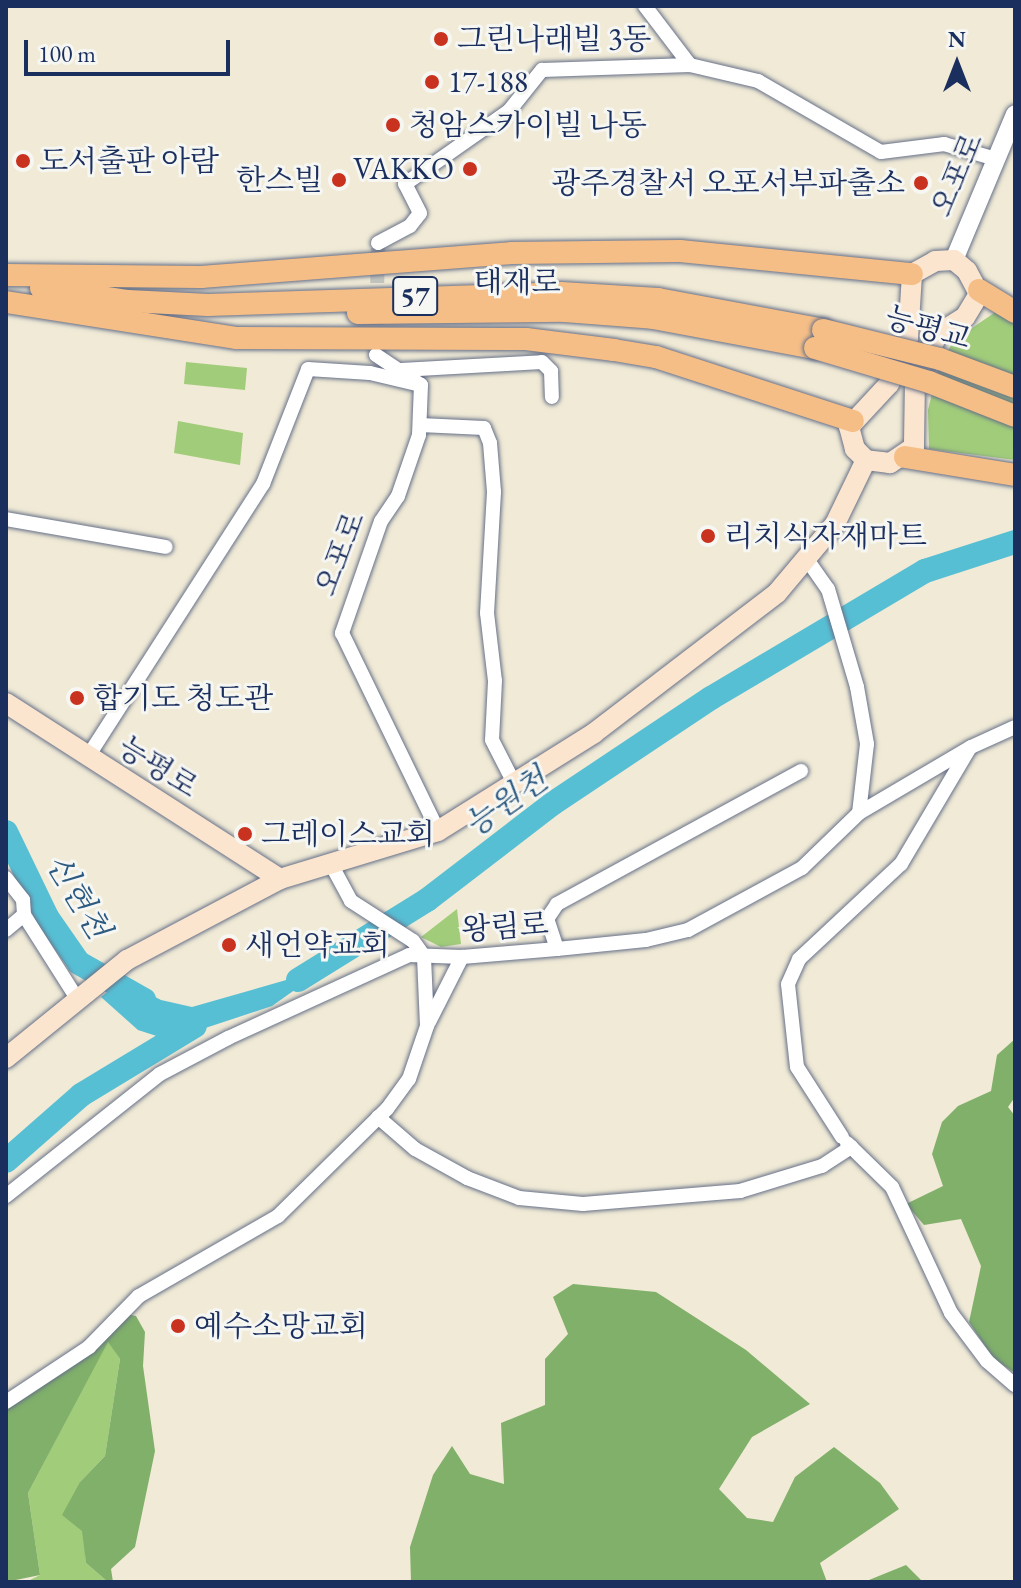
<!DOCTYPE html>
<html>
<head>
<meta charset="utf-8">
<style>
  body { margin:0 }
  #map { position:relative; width:1021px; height:1588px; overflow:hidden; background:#f0ead6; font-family:"EB Garamond","Noto Serif KR",serif }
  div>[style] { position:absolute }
  .green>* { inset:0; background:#a1cd7a }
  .forest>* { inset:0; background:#80b06a }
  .water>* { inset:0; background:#57bfd4 }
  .river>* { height:24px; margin:-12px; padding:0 12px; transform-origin:12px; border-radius:12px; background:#57bfd4 }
  .minor-tunnel>* { height:14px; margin-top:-7px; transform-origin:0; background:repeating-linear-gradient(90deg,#c5c5be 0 14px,transparent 0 21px) }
  .roads { filter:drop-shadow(0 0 2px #667088) drop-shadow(0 0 2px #667088) }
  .minor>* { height:14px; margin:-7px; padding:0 7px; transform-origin:7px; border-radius:7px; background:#fff }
  .tertiary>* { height:18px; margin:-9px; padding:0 9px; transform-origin:9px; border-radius:9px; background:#fff }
  .secondary>* { height:20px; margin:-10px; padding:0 10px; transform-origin:10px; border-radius:10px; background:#fbe5cf }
  .trunk>* { height:22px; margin:-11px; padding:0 11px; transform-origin:11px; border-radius:11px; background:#f6be87 }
  .bridges { filter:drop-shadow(0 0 2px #667088) drop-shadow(0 0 2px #667088) }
  .trunk-bridge>* { height:22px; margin:-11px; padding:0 11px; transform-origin:11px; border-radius:11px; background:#f6be87 }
  .dots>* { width:22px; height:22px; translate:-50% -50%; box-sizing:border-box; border:4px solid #f6f6f2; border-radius:50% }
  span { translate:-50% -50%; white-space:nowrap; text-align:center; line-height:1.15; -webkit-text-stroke:6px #f6f6f2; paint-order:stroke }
  .shield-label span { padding:2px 6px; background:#f6f6f2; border:2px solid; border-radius:6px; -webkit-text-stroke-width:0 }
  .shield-label { font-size:28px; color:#1b2f5e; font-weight:700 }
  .poi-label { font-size:30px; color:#1b2f5e }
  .left { translate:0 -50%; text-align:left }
  .right { translate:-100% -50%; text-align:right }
  .street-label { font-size:30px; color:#1b2f5e }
  .water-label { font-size:32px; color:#2d5a81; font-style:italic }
  .frame { position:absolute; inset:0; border:8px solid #1b2f5e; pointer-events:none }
  .north { position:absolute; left:917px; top:24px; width:80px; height:80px; -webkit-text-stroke:6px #f6f6f2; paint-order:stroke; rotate:0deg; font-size:22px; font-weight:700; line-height:32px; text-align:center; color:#1b2f5e }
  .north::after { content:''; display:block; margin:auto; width:28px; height:36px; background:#1b2f5e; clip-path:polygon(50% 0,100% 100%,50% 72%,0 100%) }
  .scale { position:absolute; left:24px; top:40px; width:206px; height:36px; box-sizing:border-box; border:4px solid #1b2f5e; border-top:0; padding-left:10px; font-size:24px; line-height:28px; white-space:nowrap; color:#1b2f5e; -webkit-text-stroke:6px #f6f6f2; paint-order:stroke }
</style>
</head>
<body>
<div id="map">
  <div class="green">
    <i style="clip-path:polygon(997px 311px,1015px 320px,1015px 460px,929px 449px,928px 410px,937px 373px,953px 341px)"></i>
    <i style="clip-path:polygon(186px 362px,247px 368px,245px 390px,184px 384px)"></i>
    <i style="clip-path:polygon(178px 421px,243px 433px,240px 465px,174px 453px)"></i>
    <i style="clip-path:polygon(457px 909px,461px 944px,441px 947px,421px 937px)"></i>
    <i style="clip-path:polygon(108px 1341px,120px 1359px,105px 1456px,80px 1482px,86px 1563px,108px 1582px,26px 1582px,40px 1575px,28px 1493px)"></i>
  </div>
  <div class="forest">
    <i style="clip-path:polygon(1015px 1039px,1015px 1097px,1008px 1107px,1015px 1116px,1015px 1373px,993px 1358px,969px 1322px,981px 1266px,961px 1219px,924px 1225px,906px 1204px,943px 1186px,932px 1154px,942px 1122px,958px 1106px,991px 1091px,997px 1055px)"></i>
    <i style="clip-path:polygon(573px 1284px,656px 1292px,746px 1350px,810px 1404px,752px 1437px,719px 1489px,747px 1518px,773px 1522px,795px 1477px,834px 1447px,880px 1483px,899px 1509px,820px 1563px,827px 1582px,411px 1582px,410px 1547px,433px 1475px,452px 1446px,470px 1474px,504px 1484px,501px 1423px,545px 1405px,545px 1359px,568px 1334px,553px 1297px)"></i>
    <i style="clip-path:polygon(126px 1314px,136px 1316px,145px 1332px,143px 1366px,155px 1451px,135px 1547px,111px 1569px,113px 1582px,108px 1582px,86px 1563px,82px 1531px,62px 1515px,80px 1482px,105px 1456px,120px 1359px,108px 1342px,28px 1493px,40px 1575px,6px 1582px,6px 1409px,92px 1350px)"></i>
    <i style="clip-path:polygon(906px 1565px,923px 1582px,864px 1582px)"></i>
  </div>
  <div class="water">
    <i style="clip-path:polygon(347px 953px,272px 1006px,169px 1040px,138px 1030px,101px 997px,122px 980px,161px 1000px,192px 1007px,321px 970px)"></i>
  </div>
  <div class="river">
    <i style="left:6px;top:832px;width:94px;rotate:64.2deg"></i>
    <i style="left:47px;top:917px;width:56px;rotate:55.2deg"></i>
    <i style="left:79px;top:963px;width:75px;rotate:29.6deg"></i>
    <i style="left:298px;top:980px;width:152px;rotate:-31.8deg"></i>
    <i style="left:427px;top:900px;width:158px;rotate:-37.5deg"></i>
    <i style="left:552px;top:804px;width:191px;rotate:-33.7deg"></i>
    <i style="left:711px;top:698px;width:249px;rotate:-30.7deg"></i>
    <i style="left:925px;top:571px;width:95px;rotate:-17.9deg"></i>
    <i style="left:6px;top:1161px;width:100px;rotate:-41.3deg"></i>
    <i style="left:81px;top:1095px;width:133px;rotate:-31.2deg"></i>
  </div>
  <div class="minor-tunnel">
    <i style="left:376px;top:346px;width:103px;rotate:-88.9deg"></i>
  </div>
  <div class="roads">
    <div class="minor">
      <i style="left:645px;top:6px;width:74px;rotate:52.7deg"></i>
      <i style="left:378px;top:243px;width:36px;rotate:-28deg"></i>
      <i style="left:410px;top:226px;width:16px;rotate:-52deg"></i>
      <i style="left:420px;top:213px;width:33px;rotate:-117deg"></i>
      <i style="left:405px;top:184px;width:127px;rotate:-35.1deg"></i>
      <i style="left:509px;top:111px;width:53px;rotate:-51.2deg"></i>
      <i style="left:542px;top:70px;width:148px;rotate:-1.9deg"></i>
      <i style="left:690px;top:65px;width:70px;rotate:13.2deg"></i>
      <i style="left:758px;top:81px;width:142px;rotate:30deg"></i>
      <i style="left:881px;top:152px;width:64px;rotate:-7.2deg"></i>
      <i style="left:944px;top:144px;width:54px;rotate:16.1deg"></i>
      <i style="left:376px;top:355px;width:54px;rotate:33.7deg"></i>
      <i style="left:421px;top:385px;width:50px;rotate:92.3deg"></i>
      <i style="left:419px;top:435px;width:65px;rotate:109deg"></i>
      <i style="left:398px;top:496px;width:30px;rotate:124deg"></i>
      <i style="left:381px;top:521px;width:119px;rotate:109.2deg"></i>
      <i style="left:342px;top:633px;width:220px;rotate:64.1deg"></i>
      <i style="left:401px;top:370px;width:141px;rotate:-3.2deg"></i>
      <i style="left:542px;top:362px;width:13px;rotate:45deg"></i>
      <i style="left:551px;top:371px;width:26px;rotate:88deg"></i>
      <i style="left:420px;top:425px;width:64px;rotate:2.7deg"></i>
      <i style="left:484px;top:428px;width:16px;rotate:68deg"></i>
      <i style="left:490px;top:443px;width:49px;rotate:85.3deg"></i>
      <i style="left:494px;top:492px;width:121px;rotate:93.3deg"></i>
      <i style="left:487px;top:613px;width:68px;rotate:83.3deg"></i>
      <i style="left:495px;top:681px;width:59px;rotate:92.9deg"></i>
      <i style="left:492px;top:740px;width:48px;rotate:62.9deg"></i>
      <i style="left:6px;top:519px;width:162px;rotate:9.9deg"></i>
      <i style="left:806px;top:558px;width:38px;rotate:55deg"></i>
      <i style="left:828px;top:589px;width:102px;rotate:73.5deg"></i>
      <i style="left:857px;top:687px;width:58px;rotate:80deg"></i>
      <i style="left:867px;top:744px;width:69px;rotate:96.6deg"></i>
      <i style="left:87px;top:758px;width:326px;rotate:-57.3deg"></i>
      <i style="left:263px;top:484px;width:123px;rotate:-68.6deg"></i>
      <i style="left:308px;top:369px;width:62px;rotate:3.7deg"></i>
      <i style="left:370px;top:373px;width:52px;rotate:13.2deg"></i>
      <i style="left:6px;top:878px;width:28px;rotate:52deg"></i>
      <i style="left:23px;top:900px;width:15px;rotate:86deg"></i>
      <i style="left:6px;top:930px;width:23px;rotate:-40deg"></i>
      <i style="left:24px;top:915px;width:101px;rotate:57.6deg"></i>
      <i style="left:557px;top:949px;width:32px;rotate:-108deg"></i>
      <i style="left:547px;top:919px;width:18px;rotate:-56deg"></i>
      <i style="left:557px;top:904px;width:278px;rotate:-28.6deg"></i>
      <i style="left:429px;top:1022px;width:73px;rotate:-63.1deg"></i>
      <i style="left:378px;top:1117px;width:49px;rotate:40.9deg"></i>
      <i style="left:415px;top:1149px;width:60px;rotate:29.1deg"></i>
      <i style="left:467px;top:1178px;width:56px;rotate:21deg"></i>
      <i style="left:519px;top:1198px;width:64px;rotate:5.4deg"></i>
      <i style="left:583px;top:1204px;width:158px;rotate:-4.7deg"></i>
      <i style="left:740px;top:1191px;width:86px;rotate:-17deg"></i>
      <i style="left:822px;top:1166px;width:35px;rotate:-33deg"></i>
      <i style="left:842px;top:1137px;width:83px;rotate:-122.7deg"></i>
      <i style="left:797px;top:1067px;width:83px;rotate:-96.2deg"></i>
      <i style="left:788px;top:984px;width:27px;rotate:-66deg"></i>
      <i style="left:799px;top:959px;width:139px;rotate:-43deg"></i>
      <i style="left:901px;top:864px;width:134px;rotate:-59.4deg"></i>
      <i style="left:847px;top:1143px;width:63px;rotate:44.4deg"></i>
      <i style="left:892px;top:1187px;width:139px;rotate:64.9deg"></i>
      <i style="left:951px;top:1313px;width:60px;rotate:53.1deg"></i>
      <i style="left:987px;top:1361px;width:37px;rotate:41deg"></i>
      <i style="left:6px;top:1196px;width:196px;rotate:-38.4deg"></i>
      <i style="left:160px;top:1074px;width:77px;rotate:-27.9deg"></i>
      <i style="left:228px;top:1038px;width:199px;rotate:-24.6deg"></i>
      <i style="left:409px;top:955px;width:53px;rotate:2.2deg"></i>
      <i style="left:462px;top:957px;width:95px;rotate:-4.8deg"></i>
      <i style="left:557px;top:949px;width:89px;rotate:-5.8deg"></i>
      <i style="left:646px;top:940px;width:43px;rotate:-13.4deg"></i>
      <i style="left:688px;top:930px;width:130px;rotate:-28.5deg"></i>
      <i style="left:802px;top:868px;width:79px;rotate:-44deg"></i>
      <i style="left:859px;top:813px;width:130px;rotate:-30.5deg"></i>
      <i style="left:971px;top:747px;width:48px;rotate:-24.4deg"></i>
      <i style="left:6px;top:1402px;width:100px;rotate:-33.5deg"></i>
      <i style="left:89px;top:1347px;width:71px;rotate:-45.6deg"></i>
      <i style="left:139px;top:1296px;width:160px;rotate:-29.9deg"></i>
      <i style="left:278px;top:1216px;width:153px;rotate:-44.5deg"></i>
      <i style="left:387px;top:1109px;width:37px;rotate:-54deg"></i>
      <i style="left:409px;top:1079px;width:56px;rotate:-71.2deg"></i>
      <i style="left:427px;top:1026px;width:70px;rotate:-92.5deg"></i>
      <i style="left:424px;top:956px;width:19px;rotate:-126deg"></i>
      <i style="left:413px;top:941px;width:74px;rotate:-147.2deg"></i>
      <i style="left:351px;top:901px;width:42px;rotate:-118.4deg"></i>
    </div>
    <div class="tertiary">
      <i style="left:954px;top:260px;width:158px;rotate:-67.3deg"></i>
    </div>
    <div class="secondary">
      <i style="left:954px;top:260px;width:17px;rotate:40deg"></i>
      <i style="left:967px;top:271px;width:26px;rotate:62deg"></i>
      <i style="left:979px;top:294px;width:27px;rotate:121deg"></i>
      <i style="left:965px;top:317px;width:32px;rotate:148deg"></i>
      <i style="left:938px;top:334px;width:51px;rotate:116.6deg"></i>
      <i style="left:915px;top:380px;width:67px;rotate:90.9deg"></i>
      <i style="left:914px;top:447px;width:29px;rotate:146deg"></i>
      <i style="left:890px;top:463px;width:24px;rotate:-173deg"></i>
      <i style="left:866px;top:460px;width:16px;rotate:-135deg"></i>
      <i style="left:855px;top:449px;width:23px;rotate:-105deg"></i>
      <i style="left:849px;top:427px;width:59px;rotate:-47.1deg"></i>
      <i style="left:889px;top:384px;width:50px;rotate:-67.6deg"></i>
      <i style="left:908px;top:338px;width:64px;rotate:-86.4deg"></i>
      <i style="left:912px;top:274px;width:26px;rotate:-29deg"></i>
      <i style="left:935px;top:261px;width:19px;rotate:-3deg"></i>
      <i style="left:6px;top:703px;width:326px;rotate:32.7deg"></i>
      <i style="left:6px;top:1058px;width:156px;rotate:-39deg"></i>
      <i style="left:127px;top:960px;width:173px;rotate:-27.9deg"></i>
      <i style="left:280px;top:879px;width:165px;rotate:-16.9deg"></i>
      <i style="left:438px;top:831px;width:184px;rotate:-32.1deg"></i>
      <i style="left:594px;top:733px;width:230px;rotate:-37.4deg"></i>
      <i style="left:777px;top:593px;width:90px;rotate:-50deg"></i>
      <i style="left:835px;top:524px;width:71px;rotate:-64.2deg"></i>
    </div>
    <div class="trunk">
      <i style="left:6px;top:275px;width:195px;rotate:0.6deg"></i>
      <i style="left:201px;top:277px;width:311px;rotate:-4.4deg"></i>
      <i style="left:511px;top:253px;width:169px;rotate:-0.7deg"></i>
      <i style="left:680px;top:251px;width:233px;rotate:5.7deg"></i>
      <i style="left:41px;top:288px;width:88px;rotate:8.5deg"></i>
      <i style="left:128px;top:301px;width:80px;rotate:2.9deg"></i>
      <i style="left:208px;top:305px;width:353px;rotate:-1.9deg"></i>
      <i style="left:561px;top:293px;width:97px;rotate:3.5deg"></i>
      <i style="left:658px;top:299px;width:168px;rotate:10.6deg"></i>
      <i style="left:979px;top:290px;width:42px;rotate:31.4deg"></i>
      <i style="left:6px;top:302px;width:234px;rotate:8.9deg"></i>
      <i style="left:237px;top:338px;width:289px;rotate:0.2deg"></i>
      <i style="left:526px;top:339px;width:89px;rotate:7.1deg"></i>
      <i style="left:614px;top:350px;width:43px;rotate:9.5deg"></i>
      <i style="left:656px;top:357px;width:207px;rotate:18deg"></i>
      <i style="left:358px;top:313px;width:207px;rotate:-0.6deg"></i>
      <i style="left:565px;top:311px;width:88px;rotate:4.5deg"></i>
      <i style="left:653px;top:318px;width:165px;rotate:10.5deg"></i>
      <i style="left:905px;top:457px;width:111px;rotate:9.3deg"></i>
    </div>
  </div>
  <div class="bridges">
    <div class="trunk-bridge">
      <i style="left:823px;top:330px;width:121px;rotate:13.9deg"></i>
      <i style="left:940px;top:359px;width:80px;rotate:20.5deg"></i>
      <i style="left:815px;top:348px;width:119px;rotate:16.6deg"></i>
      <i style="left:929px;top:382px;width:92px;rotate:21.6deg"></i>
    </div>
  </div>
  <div class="dots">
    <i style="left:441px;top:39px;background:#c8321e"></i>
    <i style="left:432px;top:82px;background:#c8321e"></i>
    <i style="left:393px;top:125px;background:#c8321e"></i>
    <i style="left:23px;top:161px;background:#c8321e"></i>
    <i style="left:470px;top:169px;background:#c8321e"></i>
    <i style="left:339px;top:180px;background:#c8321e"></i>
    <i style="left:921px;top:183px;background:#c8321e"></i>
    <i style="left:708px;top:536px;background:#c8321e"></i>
    <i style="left:77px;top:698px;background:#c8321e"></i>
    <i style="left:245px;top:834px;background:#c8321e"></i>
    <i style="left:229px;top:945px;background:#c8321e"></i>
    <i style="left:178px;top:1326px;background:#c8321e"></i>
  </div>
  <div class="shield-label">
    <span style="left:415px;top:296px">57</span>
  </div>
  <div class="poi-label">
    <span class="left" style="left:457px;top:39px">그린나래빌 3동</span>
    <span class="left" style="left:448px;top:82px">17-188</span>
    <span class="left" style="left:409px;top:125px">청암스카이빌 나동</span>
    <span class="left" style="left:39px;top:161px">도서출판 아람</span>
    <span class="right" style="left:454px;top:169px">VAKKO</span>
    <span class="right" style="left:323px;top:180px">한스빌</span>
    <span class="right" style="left:905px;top:183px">광주경찰서 오포서부파출소</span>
    <span class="left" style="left:724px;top:536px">리치식자재마트</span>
    <span class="left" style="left:93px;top:698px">합기도 청도관</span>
    <span class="left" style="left:261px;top:834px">그레이스교회</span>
    <span class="left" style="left:245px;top:945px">새언약교회</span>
    <span class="left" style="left:194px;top:1326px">예수소망교회</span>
  </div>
  <div class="street-label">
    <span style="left:957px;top:175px;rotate:-67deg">오포로</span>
    <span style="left:517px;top:282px">태재로</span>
    <span style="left:928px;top:328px;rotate:16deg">능평교</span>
    <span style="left:340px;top:554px;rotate:-69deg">오포로</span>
    <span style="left:158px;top:767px;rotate:32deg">능평로</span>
    <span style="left:505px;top:927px;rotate:-4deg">왕림로</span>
  </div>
  <div class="water-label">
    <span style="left:506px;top:802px;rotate:-35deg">능원천</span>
    <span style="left:78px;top:896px;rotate:59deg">신현천</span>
  </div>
  <div class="frame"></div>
  <div class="north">N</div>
  <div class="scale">100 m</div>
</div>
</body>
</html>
